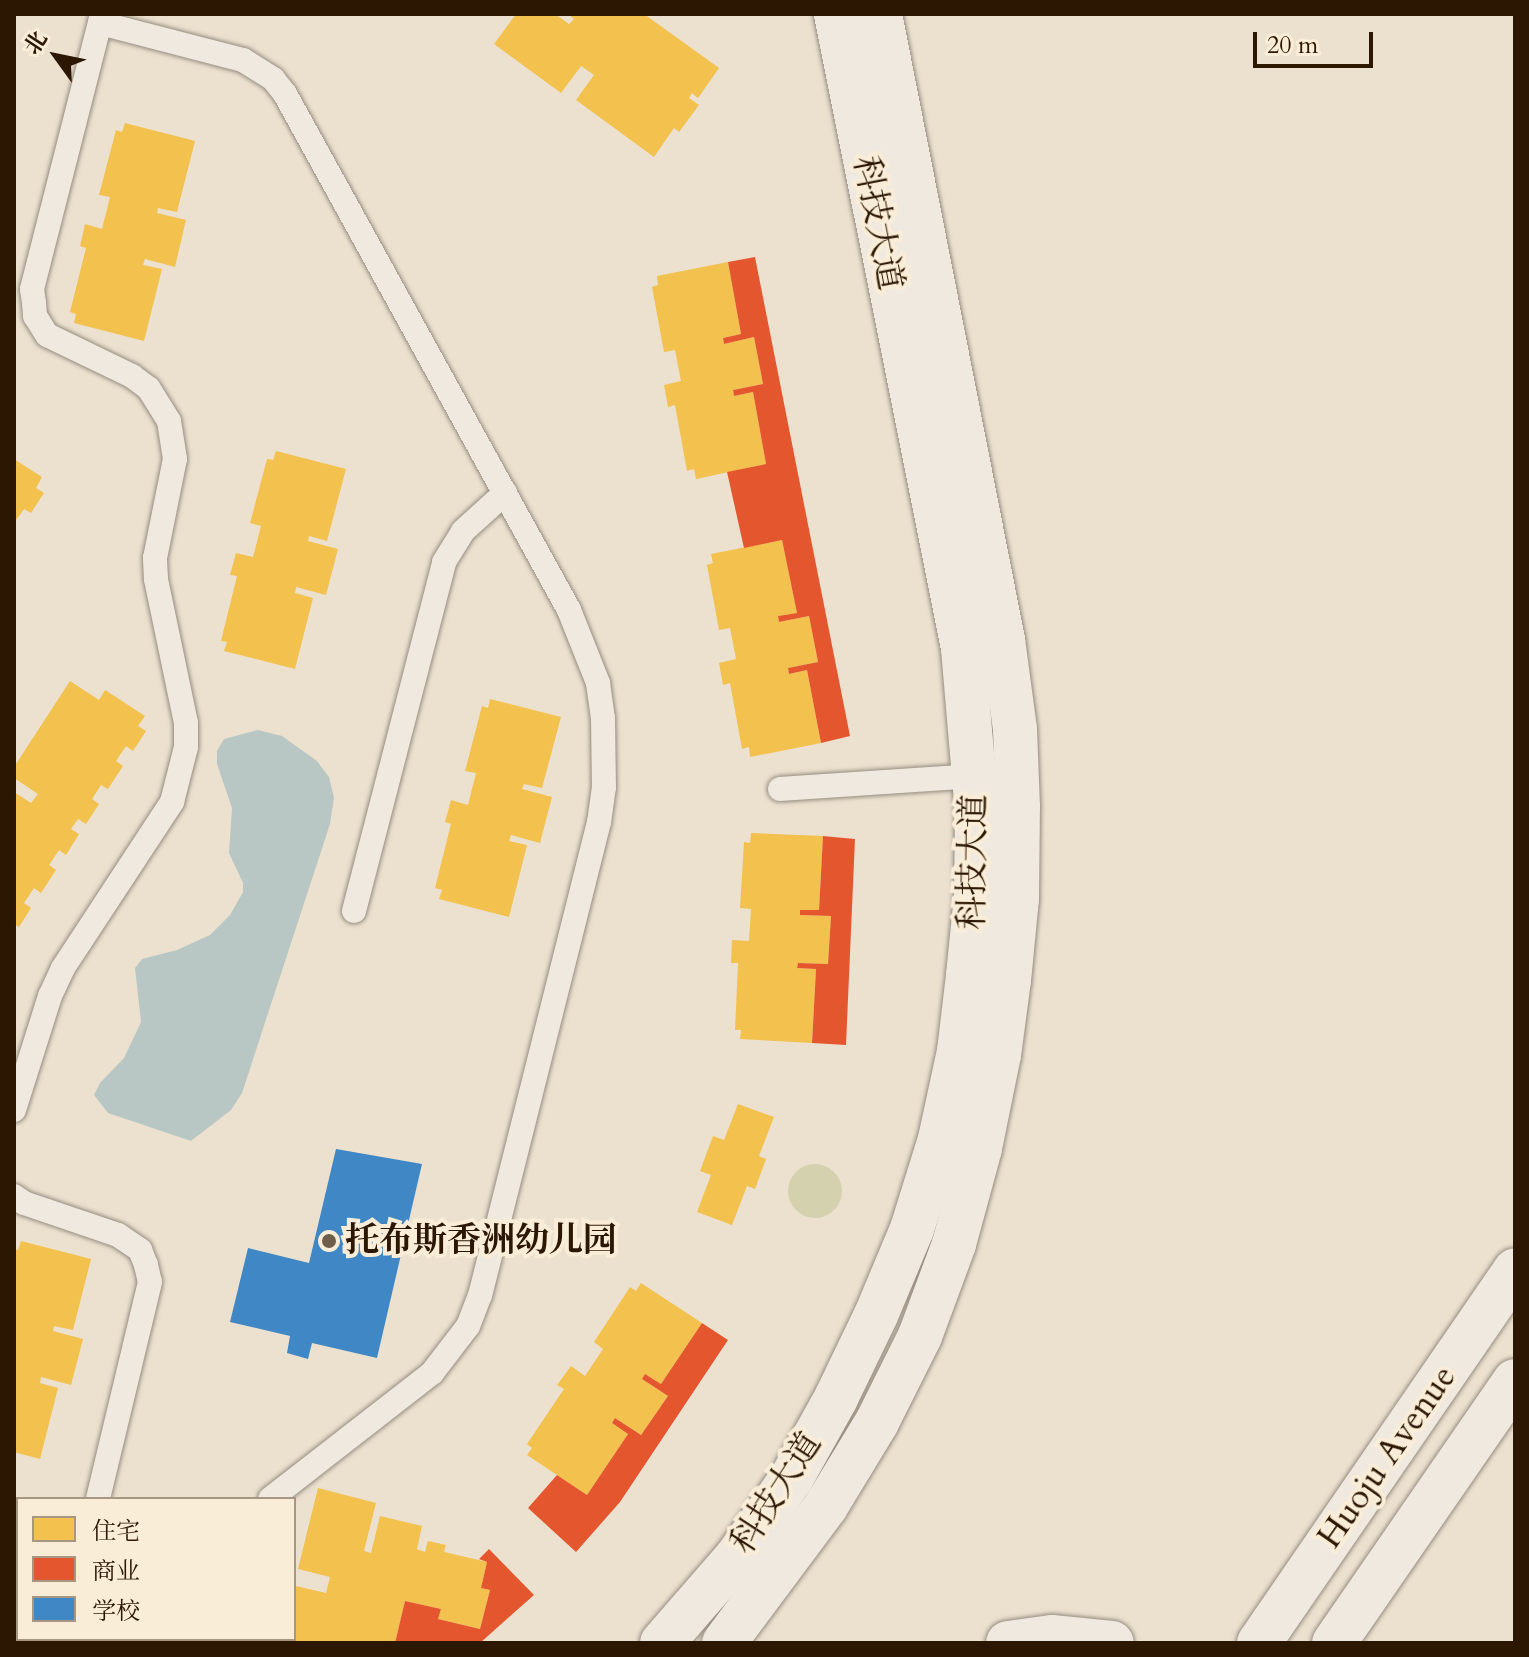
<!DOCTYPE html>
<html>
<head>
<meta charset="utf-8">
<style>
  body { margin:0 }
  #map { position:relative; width:1529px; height:1657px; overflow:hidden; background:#ece1cf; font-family:Cardo,"Noto Serif SC",serif }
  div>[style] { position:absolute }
  .green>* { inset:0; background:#d3d1ae }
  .round { border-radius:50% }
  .water>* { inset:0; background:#b9c7c4 }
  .homes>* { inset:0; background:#f2c14e }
  .shops>* { inset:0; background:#e4572e }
  .schools>* { inset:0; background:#3f88c5 }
  .roads { filter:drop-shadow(0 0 2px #968d80) drop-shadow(0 0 2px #968d80) }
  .lane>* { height:24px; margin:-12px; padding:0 12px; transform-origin:12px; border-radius:12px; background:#efe9e0 }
  .secondary>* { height:44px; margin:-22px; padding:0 22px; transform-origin:22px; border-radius:22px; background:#efe9e0 }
  .dots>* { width:22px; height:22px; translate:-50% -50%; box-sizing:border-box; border:4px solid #faedd8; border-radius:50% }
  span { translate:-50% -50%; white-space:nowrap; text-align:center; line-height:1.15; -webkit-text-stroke:8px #faedd8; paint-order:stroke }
  .street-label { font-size:34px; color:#2b1702 }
  .poi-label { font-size:34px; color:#2b1702; font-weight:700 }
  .left { translate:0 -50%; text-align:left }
  .frame { position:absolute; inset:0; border:16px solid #2b1702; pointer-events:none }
  .legend { position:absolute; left:16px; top:1497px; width:280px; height:144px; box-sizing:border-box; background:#faedd8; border:2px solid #a79782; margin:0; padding:10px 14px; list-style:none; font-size:24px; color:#2b1702 }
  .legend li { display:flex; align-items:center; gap:16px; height:40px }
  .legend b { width:40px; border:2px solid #a79782 }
  .north { position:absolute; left:16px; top:16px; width:80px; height:80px; -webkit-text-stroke:6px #faedd8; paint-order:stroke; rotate:303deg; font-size:22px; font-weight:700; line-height:32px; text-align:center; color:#2b1702 }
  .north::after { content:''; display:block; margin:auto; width:28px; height:36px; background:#2b1702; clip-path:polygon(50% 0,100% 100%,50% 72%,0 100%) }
  .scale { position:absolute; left:1253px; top:32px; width:120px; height:36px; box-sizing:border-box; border:4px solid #2b1702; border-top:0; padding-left:10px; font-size:24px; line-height:28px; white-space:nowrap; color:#2b1702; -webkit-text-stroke:6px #faedd8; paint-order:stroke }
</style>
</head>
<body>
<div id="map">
  <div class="green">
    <i class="round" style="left:788px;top:1164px;width:54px;height:54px"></i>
  </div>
  <div class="water">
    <i style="clip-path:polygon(258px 730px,282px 736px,317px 761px,329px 777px,334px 798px,330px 824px,242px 1093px,231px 1110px,191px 1141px,108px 1113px,94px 1095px,100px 1083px,124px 1058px,141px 1022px,135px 968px,142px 959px,177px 950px,210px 935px,230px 915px,243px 892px,243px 883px,229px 853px,232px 808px,217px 764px,217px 751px,224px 739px)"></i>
  </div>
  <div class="homes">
    <i style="clip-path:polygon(516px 14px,555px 14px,569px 24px,574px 19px,568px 14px,644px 14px,719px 68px,698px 98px,692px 93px,689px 98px,699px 105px,679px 132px,674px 128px,654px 157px,576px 100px,594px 75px,581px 66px,561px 93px,494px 44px)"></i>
    <i style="clip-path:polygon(125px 123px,195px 141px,177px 212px,158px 208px,157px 213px,186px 220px,175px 267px,145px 259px,143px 265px,162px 269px,144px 341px,74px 323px,76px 314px,70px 312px,86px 248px,80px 246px,85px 224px,102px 229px,110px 197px,99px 195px,116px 130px,122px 132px)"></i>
    <i style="clip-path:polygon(728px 262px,741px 334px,723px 338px,724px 344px,754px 337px,763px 384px,733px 390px,734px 396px,753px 392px,766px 464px,696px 479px,694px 469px,687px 471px,675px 405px,668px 407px,664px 385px,681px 381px,675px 350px,664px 352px,652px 287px,658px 285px,657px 276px)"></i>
    <i style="clip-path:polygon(276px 451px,346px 469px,327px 541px,309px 536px,308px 541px,338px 549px,326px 595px,296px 587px,295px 593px,313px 598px,295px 669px,224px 651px,227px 642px,221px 641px,237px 576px,230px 575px,236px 553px,253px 557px,261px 526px,250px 523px,267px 459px,273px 460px)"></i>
    <i style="clip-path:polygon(14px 459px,42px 477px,36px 488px,44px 493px,31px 513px,24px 509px,14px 523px)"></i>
    <i style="clip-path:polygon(782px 540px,797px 613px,778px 616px,779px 622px,809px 616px,818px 662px,788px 668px,789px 674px,807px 670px,821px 743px,750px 757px,749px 747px,742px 749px,730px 683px,723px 685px,719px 663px,736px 659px,730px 628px,719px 630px,707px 565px,713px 563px,711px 554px)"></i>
    <i style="clip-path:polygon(70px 681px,99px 700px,105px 690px,145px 716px,138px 726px,146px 731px,133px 751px,126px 746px,116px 761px,123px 766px,108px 789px,101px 785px,92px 799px,99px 804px,86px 824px,78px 819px,71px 829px,79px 834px,66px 855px,59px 850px,49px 865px,56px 870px,41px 893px,34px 888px,24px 903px,31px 908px,19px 927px,14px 924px,14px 792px,31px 803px,38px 794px,14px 778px,14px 767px)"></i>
    <i style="clip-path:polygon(490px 699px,561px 717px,542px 788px,524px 784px,522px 789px,552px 797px,540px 843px,511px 835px,509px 841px,527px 845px,509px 917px,439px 899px,442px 890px,435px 888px,451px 824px,445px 822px,451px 800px,468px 805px,476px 773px,465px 771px,482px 706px,488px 708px)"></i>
    <i style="clip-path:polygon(751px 833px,823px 836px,819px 910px,800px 910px,800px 915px,831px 916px,828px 964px,798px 963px,797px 968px,816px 969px,812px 1043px,740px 1039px,741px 1030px,735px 1030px,738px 963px,731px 963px,732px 940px,749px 941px,751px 909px,740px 908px,744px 842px,750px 843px)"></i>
    <i style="clip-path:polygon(738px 1104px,774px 1117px,759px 1156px,766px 1159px,755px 1189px,747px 1186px,732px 1225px,697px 1212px,711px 1175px,700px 1171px,713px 1136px,724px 1140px)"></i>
    <i style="clip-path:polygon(21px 1241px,91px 1259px,73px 1330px,54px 1326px,53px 1331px,83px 1339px,71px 1385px,41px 1377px,40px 1383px,58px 1388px,40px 1459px,14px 1452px,14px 1249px,18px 1250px)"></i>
    <i style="clip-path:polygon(641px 1283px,702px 1323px,661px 1384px,645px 1374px,642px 1379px,668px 1396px,641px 1435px,615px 1418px,612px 1423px,628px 1434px,587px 1495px,527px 1455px,532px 1448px,527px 1444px,564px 1389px,557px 1385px,571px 1366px,585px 1376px,603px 1349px,594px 1342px,630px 1287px,636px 1291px)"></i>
    <i style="clip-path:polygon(318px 1488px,376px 1503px,364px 1551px,371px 1553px,380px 1516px,422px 1526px,417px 1549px,425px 1552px,428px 1541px,446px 1545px,444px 1552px,487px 1562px,481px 1588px,490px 1590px,480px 1629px,438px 1619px,441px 1609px,405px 1601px,395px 1643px,282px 1643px,283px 1639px,294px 1639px,296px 1586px,326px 1593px,330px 1577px,298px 1569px)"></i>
    <i style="clip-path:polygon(14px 1564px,18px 1565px,18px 1639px,116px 1639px,115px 1643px,14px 1643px)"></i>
  </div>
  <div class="shops">
    <i style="clip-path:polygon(755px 257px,850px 736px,821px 743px,807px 670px,789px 674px,788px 668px,818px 662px,809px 616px,779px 622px,778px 616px,797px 613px,782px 540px,744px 548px,727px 472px,766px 464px,753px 392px,734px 396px,733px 390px,763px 384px,754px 337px,724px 344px,723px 338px,741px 334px,728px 262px)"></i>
    <i style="clip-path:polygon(823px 836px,855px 839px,846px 1045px,812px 1043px,816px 969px,797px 968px,798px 963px,828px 964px,831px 916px,800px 915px,800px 910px,819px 910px)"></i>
    <i style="clip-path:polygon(702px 1323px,728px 1340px,620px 1502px,576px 1552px,528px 1508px,557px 1475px,587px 1495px,628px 1434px,612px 1423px,615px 1418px,641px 1435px,668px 1396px,642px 1379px,645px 1374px,661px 1384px)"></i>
    <i style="clip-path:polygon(489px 1549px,534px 1595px,480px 1643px,395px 1643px,405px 1601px,441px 1609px,438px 1619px,480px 1629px,490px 1590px,481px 1588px,487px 1562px,479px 1559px)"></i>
  </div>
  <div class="schools">
    <i style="clip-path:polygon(336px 1149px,422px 1164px,377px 1358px,312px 1343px,308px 1359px,287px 1353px,290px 1336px,230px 1322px,248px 1248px,309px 1263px)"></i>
  </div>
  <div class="roads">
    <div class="lane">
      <i style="left:100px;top:23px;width:148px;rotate:14.5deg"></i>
      <i style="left:243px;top:60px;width:36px;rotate:32deg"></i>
      <i style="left:273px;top:79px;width:19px;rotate:51deg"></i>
      <i style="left:285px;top:94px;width:589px;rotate:61.17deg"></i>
      <i style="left:569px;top:610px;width:79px;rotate:68.3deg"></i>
      <i style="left:598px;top:683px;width:35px;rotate:82deg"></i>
      <i style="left:603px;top:718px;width:69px;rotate:89.2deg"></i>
      <i style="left:604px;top:787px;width:35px;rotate:98deg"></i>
      <i style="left:599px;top:822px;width:488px;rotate:104.1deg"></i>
      <i style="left:480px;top:1295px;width:33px;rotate:111deg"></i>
      <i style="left:468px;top:1326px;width:59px;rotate:127.5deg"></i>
      <i style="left:432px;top:1373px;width:205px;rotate:142.1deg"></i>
      <i style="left:780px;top:789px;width:195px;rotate:-3.8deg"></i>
      <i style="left:354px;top:911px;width:360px;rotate:-75.5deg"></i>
      <i style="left:444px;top:562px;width:36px;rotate:-58deg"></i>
      <i style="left:463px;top:531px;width:57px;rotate:-42.1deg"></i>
      <i style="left:14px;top:1110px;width:120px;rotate:-72.5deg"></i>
      <i style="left:50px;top:996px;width:31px;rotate:-65deg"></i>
      <i style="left:63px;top:968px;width:199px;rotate:-56.7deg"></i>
      <i style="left:172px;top:802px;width:57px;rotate:-75.7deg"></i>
      <i style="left:186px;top:747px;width:24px;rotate:-90deg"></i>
      <i style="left:186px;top:723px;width:147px;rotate:-101.8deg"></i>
      <i style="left:156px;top:579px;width:21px;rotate:-93deg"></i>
      <i style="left:155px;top:558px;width:101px;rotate:-78.6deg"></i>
      <i style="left:175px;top:459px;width:38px;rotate:-99deg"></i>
      <i style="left:169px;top:421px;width:39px;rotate:-122deg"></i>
      <i style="left:148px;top:388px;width:20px;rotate:-143deg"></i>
      <i style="left:132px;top:376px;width:94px;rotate:-154.2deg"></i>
      <i style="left:47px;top:335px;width:22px;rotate:-122deg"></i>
      <i style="left:35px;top:316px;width:13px;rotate:-94deg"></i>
      <i style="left:34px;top:303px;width:14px;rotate:-98deg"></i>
      <i style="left:32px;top:289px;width:284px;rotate:-75.7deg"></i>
      <i style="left:14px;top:1196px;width:12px;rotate:35deg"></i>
      <i style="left:24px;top:1203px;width:99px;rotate:18.8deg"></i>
      <i style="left:118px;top:1235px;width:27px;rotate:34deg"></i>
      <i style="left:140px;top:1250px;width:16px;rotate:68deg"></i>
      <i style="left:146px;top:1265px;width:17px;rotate:77deg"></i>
      <i style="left:150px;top:1282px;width:223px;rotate:103.5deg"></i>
      <i style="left:14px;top:1517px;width:4px;rotate:14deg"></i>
    </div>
    <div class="secondary">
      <i style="left:662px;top:1643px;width:113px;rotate:-49deg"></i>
      <i style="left:736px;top:1558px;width:96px;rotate:-55.2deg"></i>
      <i style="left:791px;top:1479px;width:93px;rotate:-60.9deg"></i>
      <i style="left:836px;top:1398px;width:92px;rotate:-64.3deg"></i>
      <i style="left:876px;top:1315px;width:93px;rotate:-67.3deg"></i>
      <i style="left:912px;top:1229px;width:94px;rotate:-72.7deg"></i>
      <i style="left:940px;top:1139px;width:90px;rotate:-77.8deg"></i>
      <i style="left:959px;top:1051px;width:77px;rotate:-83.2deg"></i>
      <i style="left:968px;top:975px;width:79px;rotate:-84.2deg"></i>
      <i style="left:976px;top:896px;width:84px;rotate:-89.3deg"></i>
      <i style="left:977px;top:812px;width:165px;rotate:-94.9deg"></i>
      <i style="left:963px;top:648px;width:647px;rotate:-101.33deg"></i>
      <i style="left:724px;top:1643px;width:171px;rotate:-53.3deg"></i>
      <i style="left:826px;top:1506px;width:98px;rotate:-58.7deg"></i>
      <i style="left:877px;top:1422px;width:96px;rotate:-63.4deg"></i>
      <i style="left:920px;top:1336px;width:98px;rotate:-69.7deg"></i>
      <i style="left:954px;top:1244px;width:99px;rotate:-74.8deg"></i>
      <i style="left:980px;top:1148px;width:95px;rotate:-78.5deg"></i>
      <i style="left:999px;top:1055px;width:76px;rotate:-82.4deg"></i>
      <i style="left:1009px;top:980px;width:81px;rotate:-84.4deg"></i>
      <i style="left:1017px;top:899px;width:92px;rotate:-89.4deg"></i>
      <i style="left:1018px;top:807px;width:78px;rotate:-92.2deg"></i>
      <i style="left:1015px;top:729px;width:90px;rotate:-97.7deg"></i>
      <i style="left:1003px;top:640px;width:638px;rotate:-101.12deg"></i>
      <i style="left:1008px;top:1643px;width:44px;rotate:-7.8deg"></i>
      <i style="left:1052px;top:1637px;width:60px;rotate:5.7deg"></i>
      <i style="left:1259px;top:1643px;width:452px;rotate:-55.5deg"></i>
      <i style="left:1334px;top:1643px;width:318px;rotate:-55.4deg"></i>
    </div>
  </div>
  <div class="dots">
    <i style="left:329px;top:1241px;background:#6f5e4a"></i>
  </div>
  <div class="street-label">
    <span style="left:878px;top:223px;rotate:79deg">科技大道</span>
    <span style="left:973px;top:862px;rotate:-89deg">科技大道</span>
    <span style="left:1387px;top:1457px;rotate:-55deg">Huoju Avenue</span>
    <span style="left:776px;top:1493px;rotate:-57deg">科技大道</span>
  </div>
  <div class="poi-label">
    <span class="left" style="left:345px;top:1241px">托布斯香洲幼儿园</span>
  </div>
  <div class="frame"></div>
  <ul class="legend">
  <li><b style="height:22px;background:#f2c14e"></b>住宅</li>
  <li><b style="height:22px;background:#e4572e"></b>商业</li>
  <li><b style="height:22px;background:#3f88c5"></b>学校</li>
  </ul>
  <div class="north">北</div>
  <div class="scale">20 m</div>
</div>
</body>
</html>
